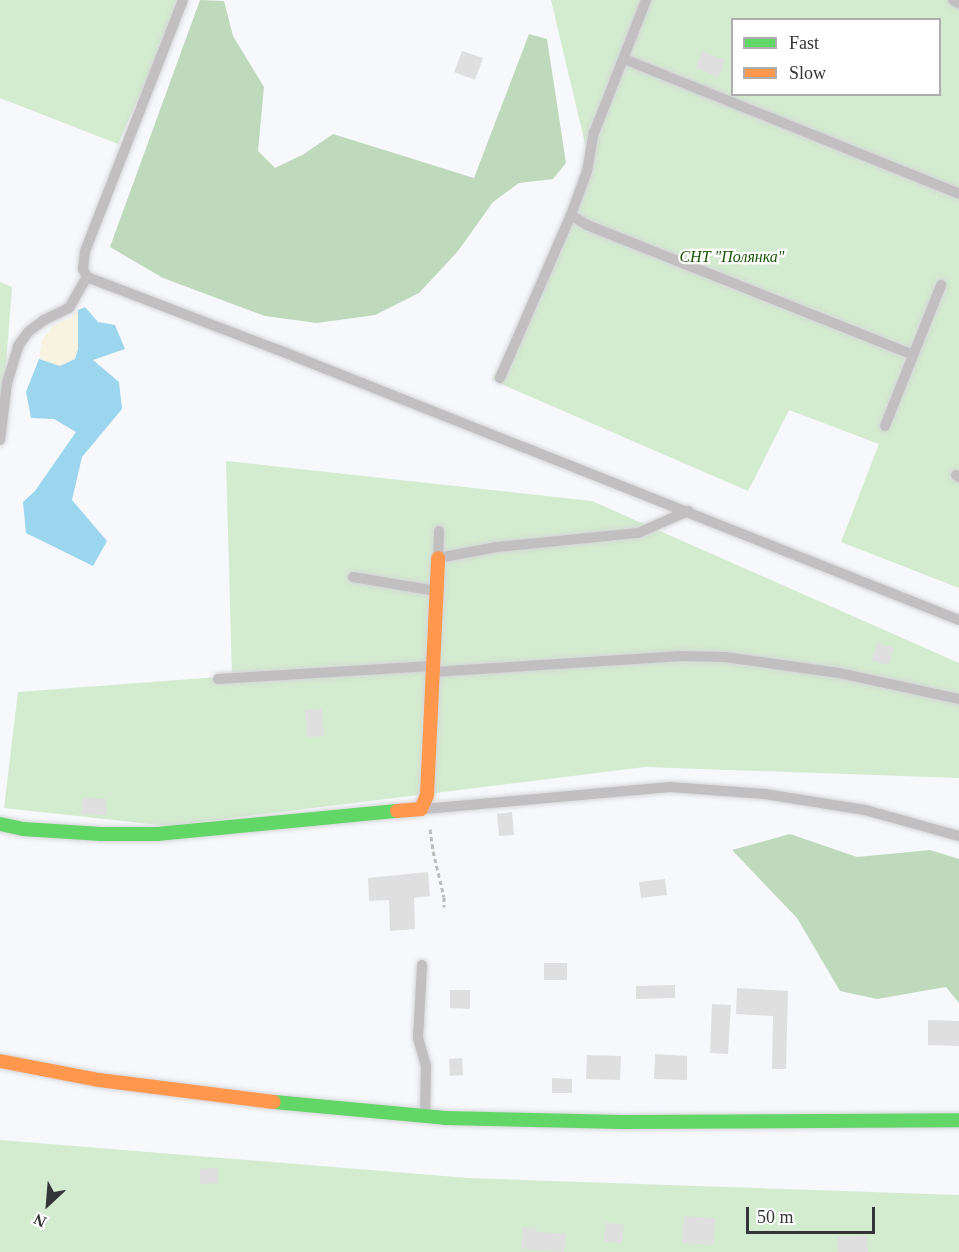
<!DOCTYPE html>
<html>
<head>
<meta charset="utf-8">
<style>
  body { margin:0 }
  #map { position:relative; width:959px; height:1252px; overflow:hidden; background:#f7f8fc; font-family:Georgia,serif }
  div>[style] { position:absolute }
  .green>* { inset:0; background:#d3ebcf }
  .forest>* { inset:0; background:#bfd9bc }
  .sand>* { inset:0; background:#f8f2e0 }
  .water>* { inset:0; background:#9bd5ee }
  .building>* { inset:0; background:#dfdfe0 }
  .path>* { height:3px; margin-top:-1.5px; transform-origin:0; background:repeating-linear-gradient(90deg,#bcbcbc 0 4.5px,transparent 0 7.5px) }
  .roads { filter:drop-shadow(0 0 2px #d5d6d8) drop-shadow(0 0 2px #d5d6d8) }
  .lane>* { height:10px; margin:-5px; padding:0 5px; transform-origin:5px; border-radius:5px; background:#c1bfc0 }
  .fast>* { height:14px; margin:-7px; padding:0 7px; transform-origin:7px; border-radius:7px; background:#63d668 }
  .slow>* { height:14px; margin:-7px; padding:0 7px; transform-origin:7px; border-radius:7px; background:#ff974d }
  span { translate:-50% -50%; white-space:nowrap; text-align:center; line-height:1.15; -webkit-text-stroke:4.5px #fff; paint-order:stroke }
  .park-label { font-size:16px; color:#195502; font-style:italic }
  .legend { position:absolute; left:731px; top:18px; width:210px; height:78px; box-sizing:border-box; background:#fff; border:2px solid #aeaeaf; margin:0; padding:8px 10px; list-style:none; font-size:18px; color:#343537 }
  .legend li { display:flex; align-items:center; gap:12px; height:30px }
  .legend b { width:30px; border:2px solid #aeaeaf }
  .north { position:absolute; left:18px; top:1174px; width:60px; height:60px; -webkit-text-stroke:4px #fff; paint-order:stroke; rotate:206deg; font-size:16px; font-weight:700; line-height:24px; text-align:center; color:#343537 }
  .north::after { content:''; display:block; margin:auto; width:21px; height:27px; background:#343537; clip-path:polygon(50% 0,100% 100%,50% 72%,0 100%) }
  .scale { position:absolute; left:746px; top:1207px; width:129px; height:27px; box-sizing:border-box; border:3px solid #343537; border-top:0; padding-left:8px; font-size:18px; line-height:21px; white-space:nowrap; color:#343537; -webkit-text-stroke:4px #fff; paint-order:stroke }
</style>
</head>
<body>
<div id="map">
  <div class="green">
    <i style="clip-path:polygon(0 0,182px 0,118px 144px,0 98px)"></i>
    <i style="clip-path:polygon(evenodd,551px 0,959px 0,959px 588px,841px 542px,879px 444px,789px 410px,748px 491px,492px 380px,592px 173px,551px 0,732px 20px,940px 20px,940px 94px,732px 94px,732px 20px)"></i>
    <i style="clip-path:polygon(0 282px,12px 287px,0 442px)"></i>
    <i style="clip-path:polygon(226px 461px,592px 501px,959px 663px,959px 778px,645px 767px,168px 826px,4px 808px,18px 692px,232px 676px)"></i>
    <i style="clip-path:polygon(0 1140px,468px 1178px,959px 1195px,959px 1252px,0 1252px)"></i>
  </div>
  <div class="forest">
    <i style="clip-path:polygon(200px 0,224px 1px,233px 36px,264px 87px,258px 151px,275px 168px,304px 154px,333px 134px,474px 178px,529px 34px,547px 39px,566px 163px,553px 179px,519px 183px,493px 202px,458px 251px,419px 293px,375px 315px,317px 323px,265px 316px,163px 278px,110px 247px)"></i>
    <i style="clip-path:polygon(790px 834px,857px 857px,930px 850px,959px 859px,959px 1003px,946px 987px,877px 999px,840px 991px,797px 918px,732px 850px)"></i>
  </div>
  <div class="sand">
    <i style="clip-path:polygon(78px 310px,78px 349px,75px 359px,60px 366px,39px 359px,42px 340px,54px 325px,69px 319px)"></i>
  </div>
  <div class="water">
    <i style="clip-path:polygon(85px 307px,98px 322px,115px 325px,125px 349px,93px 360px,119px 382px,122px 409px,82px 457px,72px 500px,107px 541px,93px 566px,26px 533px,23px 502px,35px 491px,76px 432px,54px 419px,31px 418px,26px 392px,39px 359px,60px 366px,75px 359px,78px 349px,78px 310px)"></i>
  </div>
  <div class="building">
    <i style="clip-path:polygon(462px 51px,483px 58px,475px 80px,454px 72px)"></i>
    <i style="clip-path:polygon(702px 51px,725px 60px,718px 77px,696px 68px)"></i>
    <i style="clip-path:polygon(877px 643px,894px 647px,889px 665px,872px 661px)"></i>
    <i style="clip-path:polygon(322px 709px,324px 736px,307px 737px,305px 710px)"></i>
    <i style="clip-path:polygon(82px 798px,106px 799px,106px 815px,81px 814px)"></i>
    <i style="clip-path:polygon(512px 812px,514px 835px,499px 836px,497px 814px)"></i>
    <i style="clip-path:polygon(428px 872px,430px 896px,414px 898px,415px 929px,390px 931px,389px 900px,369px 901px,368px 878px)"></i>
    <i style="clip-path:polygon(665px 879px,667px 895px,641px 898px,639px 882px)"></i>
    <i style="clip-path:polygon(544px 963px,567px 963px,567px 980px,544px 980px)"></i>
    <i style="clip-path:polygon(675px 985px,675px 998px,636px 999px,636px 986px)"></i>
    <i style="clip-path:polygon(737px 988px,788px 991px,786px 1069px,772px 1069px,773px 1016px,736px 1014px)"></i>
    <i style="clip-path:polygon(450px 990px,470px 990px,470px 1009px,450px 1008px)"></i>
    <i style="clip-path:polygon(712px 1004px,731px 1005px,728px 1054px,710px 1053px)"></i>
    <i style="clip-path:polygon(928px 1020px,959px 1021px,959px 1046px,928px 1045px)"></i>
    <i style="clip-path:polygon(655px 1054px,687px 1056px,687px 1080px,654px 1079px)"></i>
    <i style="clip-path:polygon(587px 1055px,621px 1056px,620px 1080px,586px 1079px)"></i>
    <i style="clip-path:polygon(462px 1058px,463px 1075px,450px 1076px,449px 1059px)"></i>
    <i style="clip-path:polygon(552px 1078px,572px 1079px,572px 1093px,552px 1093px)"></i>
    <i style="clip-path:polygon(218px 1168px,218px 1183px,200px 1184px,200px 1169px)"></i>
    <i style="clip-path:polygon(684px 1216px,715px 1218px,713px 1245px,682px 1243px)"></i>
    <i style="clip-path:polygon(605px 1223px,624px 1224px,622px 1243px,604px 1241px)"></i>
    <i style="clip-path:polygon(523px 1227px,537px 1228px,536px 1232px,566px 1234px,564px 1252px,521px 1249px)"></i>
    <i style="clip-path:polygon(867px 1235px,868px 1252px,838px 1252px,837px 1237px)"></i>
  </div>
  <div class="path">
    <i style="left:430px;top:829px;width:22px;rotate:82deg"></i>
    <i style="left:433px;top:851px;width:47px;rotate:76.6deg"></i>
    <i style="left:444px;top:897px;width:10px;rotate:90deg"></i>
  </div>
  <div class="roads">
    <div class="lane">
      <i style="left:183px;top:0;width:270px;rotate:111.3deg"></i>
      <i style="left:85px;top:252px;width:17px;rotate:97deg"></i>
      <i style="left:83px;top:269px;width:9px;rotate:63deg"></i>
      <i style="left:87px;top:277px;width:202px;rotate:20.9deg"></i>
      <i style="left:276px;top:349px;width:735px;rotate:21.64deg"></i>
      <i style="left:953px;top:0;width:7px;rotate:27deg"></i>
      <i style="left:624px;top:59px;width:361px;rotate:21.9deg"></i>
      <i style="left:571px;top:215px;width:19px;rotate:32deg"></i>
      <i style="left:587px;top:225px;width:351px;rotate:21.7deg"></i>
      <i style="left:500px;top:378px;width:178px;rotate:-66.5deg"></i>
      <i style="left:571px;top:215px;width:47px;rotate:-70deg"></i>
      <i style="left:587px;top:171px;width:39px;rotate:-80deg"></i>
      <i style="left:594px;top:133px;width:143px;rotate:-68.6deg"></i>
      <i style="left:885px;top:426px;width:152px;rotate:-68.3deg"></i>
      <i style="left:0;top:440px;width:57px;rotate:-83deg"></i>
      <i style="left:7px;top:383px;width:39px;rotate:-73deg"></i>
      <i style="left:18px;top:346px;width:17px;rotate:-54deg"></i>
      <i style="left:28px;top:332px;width:20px;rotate:-37deg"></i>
      <i style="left:44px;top:320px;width:28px;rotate:-26deg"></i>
      <i style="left:69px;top:308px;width:36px;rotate:-60deg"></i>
      <i style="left:956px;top:475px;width:4px;rotate:34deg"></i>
      <i style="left:439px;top:531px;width:27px;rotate:92deg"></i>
      <i style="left:438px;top:558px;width:60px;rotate:-10.6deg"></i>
      <i style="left:497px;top:547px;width:142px;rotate:-5.7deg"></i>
      <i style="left:638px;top:533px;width:55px;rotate:-23.7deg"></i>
      <i style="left:353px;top:577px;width:84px;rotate:9.6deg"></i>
      <i style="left:433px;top:672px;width:249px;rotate:-3.7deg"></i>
      <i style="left:681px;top:656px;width:44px;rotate:1.3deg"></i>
      <i style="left:725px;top:657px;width:115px;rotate:8deg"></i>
      <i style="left:839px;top:673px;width:123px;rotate:12.2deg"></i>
      <i style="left:218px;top:679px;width:214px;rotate:-3.5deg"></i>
      <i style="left:424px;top:809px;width:247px;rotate:-5.1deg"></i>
      <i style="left:670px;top:787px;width:95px;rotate:4.2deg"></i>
      <i style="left:765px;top:794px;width:101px;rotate:9.1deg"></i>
      <i style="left:865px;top:810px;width:98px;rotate:15.5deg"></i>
      <i style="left:422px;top:965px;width:73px;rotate:93.1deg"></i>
      <i style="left:418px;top:1038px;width:29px;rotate:74deg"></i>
      <i style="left:426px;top:1066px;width:50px;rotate:91.1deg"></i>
    </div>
    <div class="fast">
      <i style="left:0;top:824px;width:24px;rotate:12deg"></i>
      <i style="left:23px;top:829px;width:78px;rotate:3.7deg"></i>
      <i style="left:101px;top:834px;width:56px"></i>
      <i style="left:157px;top:834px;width:241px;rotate:-5.5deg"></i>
      <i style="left:274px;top:1102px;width:172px;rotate:5.3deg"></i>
      <i style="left:445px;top:1118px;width:177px;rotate:1.3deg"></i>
      <i style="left:622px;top:1122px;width:337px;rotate:-0.3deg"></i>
    </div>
    <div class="slow">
      <i style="left:397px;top:811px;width:24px;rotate:-5deg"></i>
      <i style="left:421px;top:809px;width:15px;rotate:-67deg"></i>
      <i style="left:427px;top:795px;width:237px;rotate:-87.3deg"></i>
      <i style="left:0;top:1061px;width:101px;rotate:10.9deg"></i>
      <i style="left:99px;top:1080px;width:176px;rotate:7.2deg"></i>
    </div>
  </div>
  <div class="park-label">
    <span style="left:732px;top:257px">СНТ "Полянка"</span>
  </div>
  <ul class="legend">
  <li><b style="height:8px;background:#63d668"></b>Fast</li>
  <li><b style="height:8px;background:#ff974d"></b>Slow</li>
  </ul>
  <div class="north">N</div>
  <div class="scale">50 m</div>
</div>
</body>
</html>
